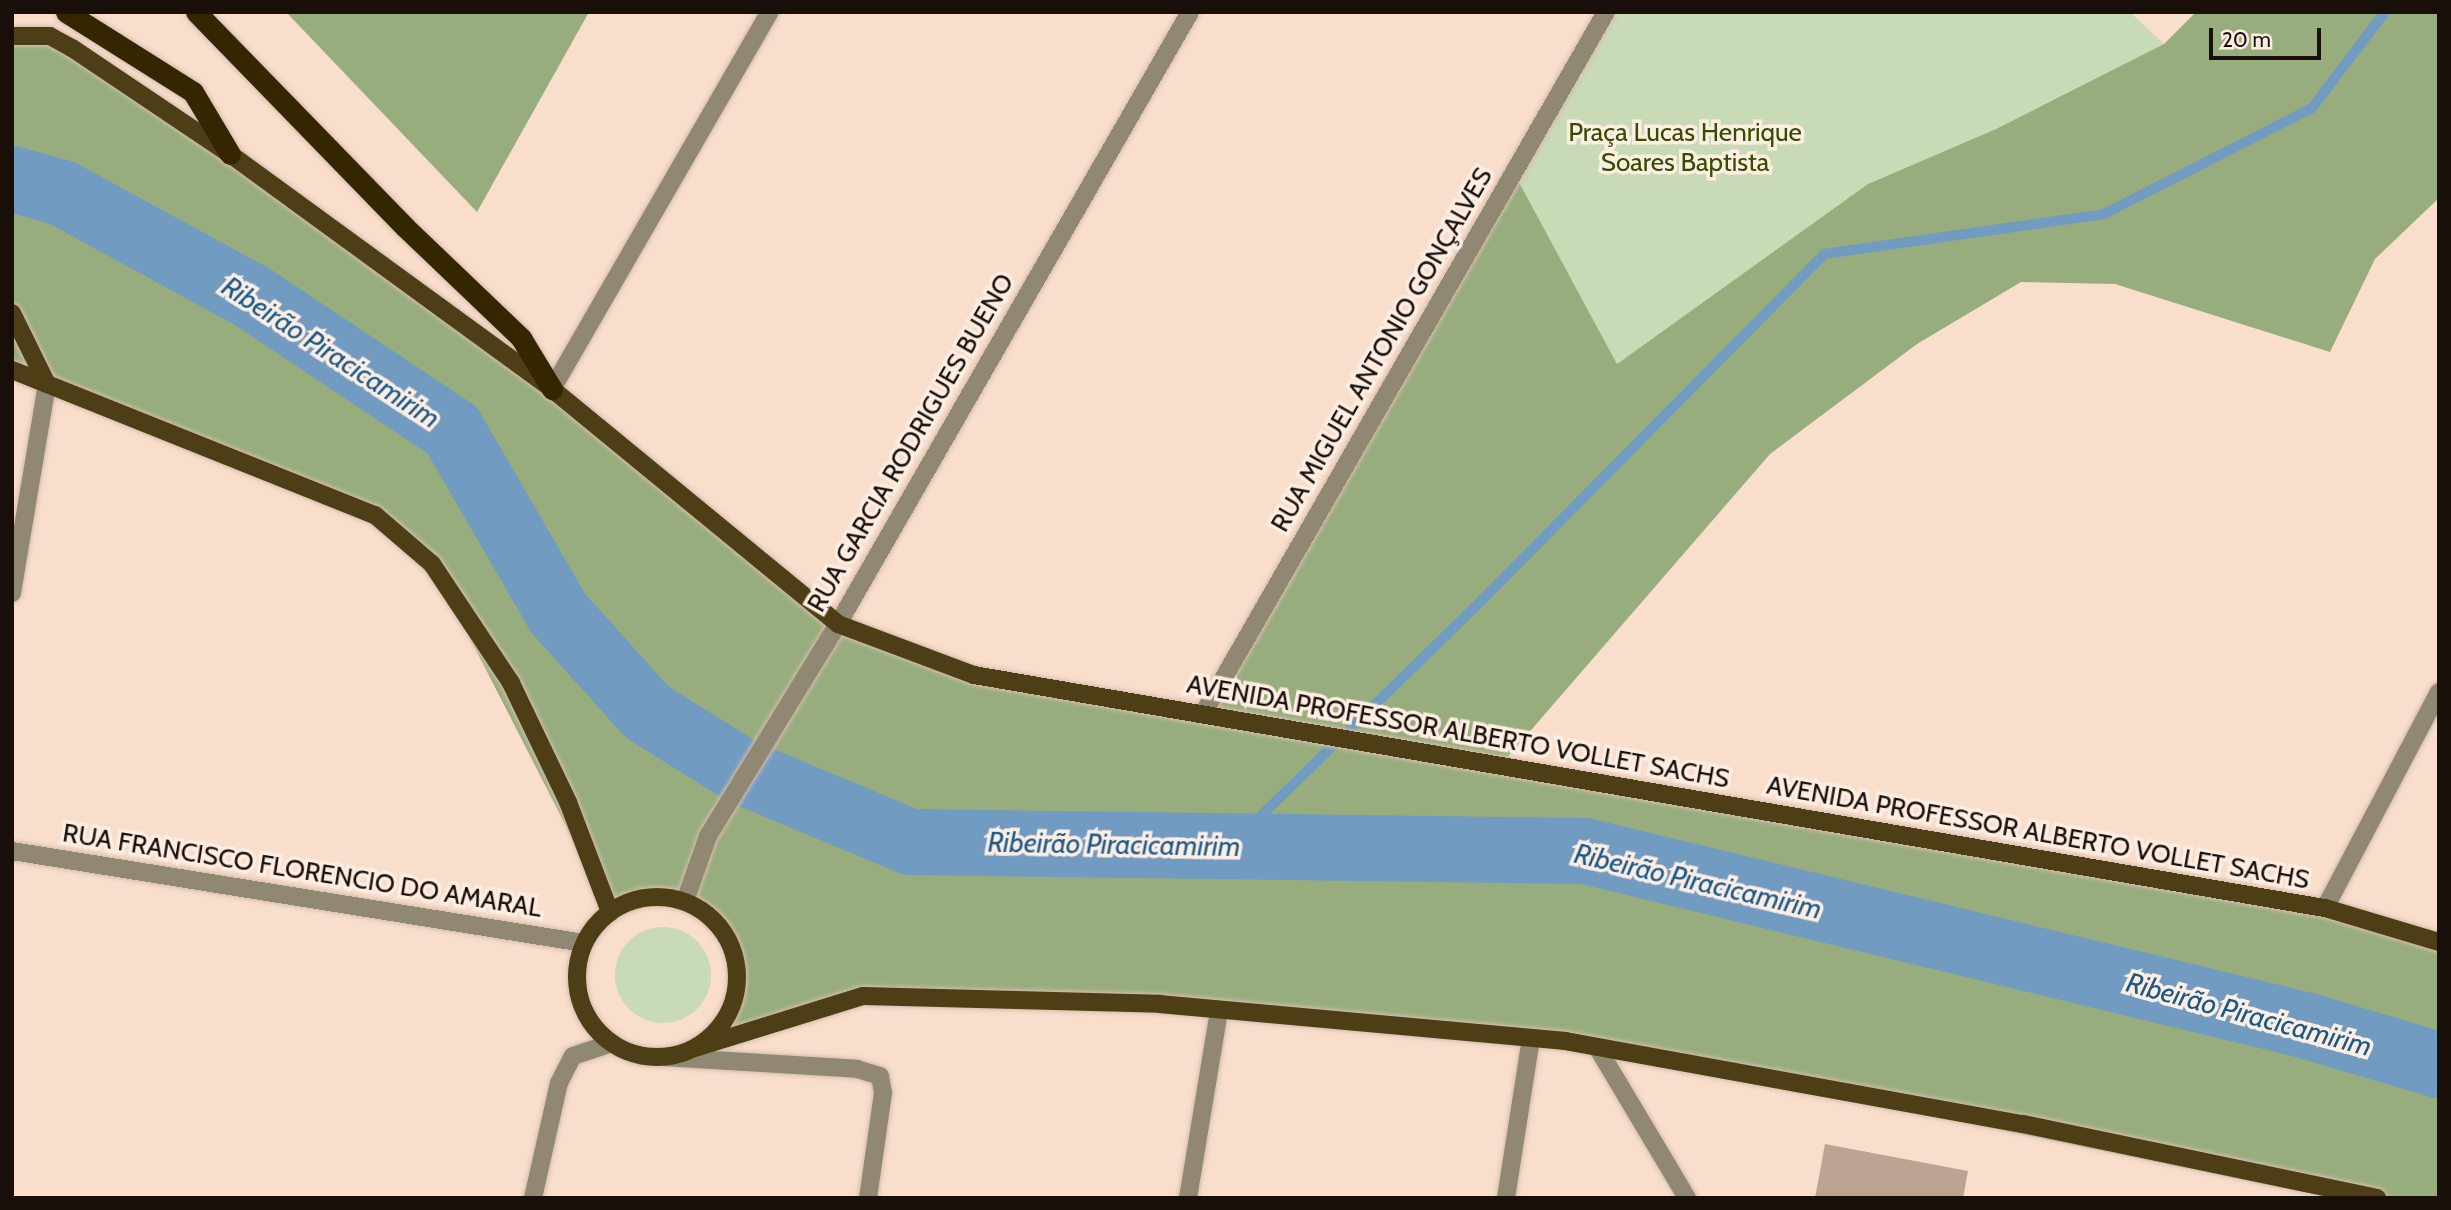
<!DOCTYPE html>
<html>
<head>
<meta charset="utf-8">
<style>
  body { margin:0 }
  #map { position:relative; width:2451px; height:1210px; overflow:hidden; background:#f9decc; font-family:Cabin,sans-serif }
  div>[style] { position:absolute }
  .green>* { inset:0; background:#c9dab6 }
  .round { border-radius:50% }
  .forest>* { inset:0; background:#97ad7d }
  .stream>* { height:10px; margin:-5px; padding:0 5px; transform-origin:5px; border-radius:5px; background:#719bc0 }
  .river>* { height:66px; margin:-33px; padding:0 33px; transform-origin:33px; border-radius:33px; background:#719bc0 }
  .building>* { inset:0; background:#bda392 }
  .roads { filter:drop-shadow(0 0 2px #d5bdad) drop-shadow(0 0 2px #d5bdad) }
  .minor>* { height:18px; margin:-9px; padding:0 9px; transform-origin:9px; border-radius:9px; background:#908873 }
  .major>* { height:18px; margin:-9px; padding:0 9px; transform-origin:9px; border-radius:9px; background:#4d3e15 }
  .major>.ring { margin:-9px; padding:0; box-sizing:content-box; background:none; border:18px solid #4d3e15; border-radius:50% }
  .highway>* { height:21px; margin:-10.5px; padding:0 10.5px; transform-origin:10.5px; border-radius:10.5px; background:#332600 }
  span { translate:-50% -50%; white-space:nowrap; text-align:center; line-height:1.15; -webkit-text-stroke:7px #feede3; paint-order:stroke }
  .park-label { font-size:26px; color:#334e00 }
  .street-label { font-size:26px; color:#180f09 }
  .water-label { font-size:28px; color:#175a8a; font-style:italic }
  .frame { position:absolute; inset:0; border:14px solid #180f09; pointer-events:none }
  .scale { position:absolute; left:2209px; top:28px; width:112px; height:32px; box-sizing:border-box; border:4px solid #180f09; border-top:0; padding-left:9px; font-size:21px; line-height:24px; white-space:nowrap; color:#180f09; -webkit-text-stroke:5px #feede3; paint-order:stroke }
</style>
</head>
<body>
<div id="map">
  <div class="green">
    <i style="clip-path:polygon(1606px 12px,2130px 12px,2164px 44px,1996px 129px,1868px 184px,1617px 364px,1514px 173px)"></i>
    <i class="round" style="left:615px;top:927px;width:96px;height:96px"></i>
  </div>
  <div class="forest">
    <i style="clip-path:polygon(286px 12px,589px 12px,477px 212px)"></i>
    <i style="clip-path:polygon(2196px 12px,2439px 12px,2439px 198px,2375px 259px,2330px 352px,2115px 284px,2021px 282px,1917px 344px,1770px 454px,1499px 767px,2325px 908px,2439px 940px,2439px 1198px,2332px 1198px,1597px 1047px,1219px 1010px,863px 996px,695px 1048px,730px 1010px,725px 934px,685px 901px,610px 912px,432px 564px,375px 514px,12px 370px,12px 43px,50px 36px,552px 389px,838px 624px,974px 675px,1202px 714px,1514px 173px,1617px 364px,1868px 184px,1996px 129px,2164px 44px)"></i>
  </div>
  <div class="stream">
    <i style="left:1230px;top:846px;width:355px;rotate:-44.3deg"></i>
    <i style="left:1484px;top:598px;width:484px;rotate:-45.3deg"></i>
    <i style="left:1824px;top:254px;width:283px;rotate:-8.1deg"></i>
    <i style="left:2104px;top:214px;width:233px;rotate:-27deg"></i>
    <i style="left:2312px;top:108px;width:121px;rotate:-52.8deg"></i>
  </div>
  <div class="river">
    <i style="left:12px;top:179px;width:52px;rotate:15.6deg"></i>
    <i style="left:62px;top:193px;width:215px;rotate:28.6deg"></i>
    <i style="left:251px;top:296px;width:242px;rotate:33.7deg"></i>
    <i style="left:452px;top:430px;width:211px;rotate:59.9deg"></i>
    <i style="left:558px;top:613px;width:133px;rotate:48deg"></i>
    <i style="left:647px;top:712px;width:113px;rotate:32deg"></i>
    <i style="left:743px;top:772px;width:181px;rotate:22.7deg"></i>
    <i style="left:910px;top:842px;width:675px;rotate:0.76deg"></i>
    <i style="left:1585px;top:851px;width:740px;rotate:13.6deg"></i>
    <i style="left:2304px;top:1025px;width:141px;rotate:16.5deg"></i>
  </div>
  <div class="building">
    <i style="clip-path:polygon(1825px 1144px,1968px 1171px,1963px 1198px,1815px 1198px)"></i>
  </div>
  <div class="roads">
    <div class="minor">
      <i style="left:552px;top:389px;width:435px;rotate:-60deg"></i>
      <i style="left:12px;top:593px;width:212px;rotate:-80.5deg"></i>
      <i style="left:1203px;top:714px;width:809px;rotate:-60.14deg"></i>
      <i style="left:12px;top:851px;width:579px;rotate:9.14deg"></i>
      <i style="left:685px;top:901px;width:69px;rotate:-70.5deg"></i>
      <i style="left:708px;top:836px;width:249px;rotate:-58.5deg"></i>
      <i style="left:838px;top:624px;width:706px;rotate:-60.09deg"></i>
      <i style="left:2325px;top:908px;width:244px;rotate:-62.2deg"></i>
      <i style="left:1597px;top:1047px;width:176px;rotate:59.2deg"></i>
      <i style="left:663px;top:1057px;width:194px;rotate:3.5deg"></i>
      <i style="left:857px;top:1069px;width:24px;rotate:17deg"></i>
      <i style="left:880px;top:1076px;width:17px;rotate:80deg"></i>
      <i style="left:883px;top:1093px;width:106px;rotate:98.1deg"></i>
      <i style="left:533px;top:1198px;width:118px;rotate:-77.3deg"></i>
      <i style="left:559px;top:1083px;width:30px;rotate:-63deg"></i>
      <i style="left:573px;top:1056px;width:41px;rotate:-18.4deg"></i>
      <i style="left:1188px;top:1198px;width:191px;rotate:-80.6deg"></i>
      <i style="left:1506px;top:1198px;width:162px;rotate:-81.1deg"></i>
    </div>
    <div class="major">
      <i style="left:12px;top:36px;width:38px"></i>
      <i style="left:50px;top:36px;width:25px;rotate:29deg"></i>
      <i style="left:72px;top:48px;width:190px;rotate:33.9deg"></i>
      <i style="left:230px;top:154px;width:399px;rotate:36.1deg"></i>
      <i style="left:552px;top:389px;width:370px;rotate:39.4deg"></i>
      <i style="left:838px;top:624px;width:145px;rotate:20.6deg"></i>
      <i style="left:974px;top:675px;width:1371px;rotate:9.79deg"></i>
      <i style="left:2325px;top:908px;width:119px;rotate:16.6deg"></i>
      <i style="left:12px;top:313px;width:79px;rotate:63.8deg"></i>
      <i style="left:12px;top:370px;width:391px;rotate:21.8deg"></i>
      <i style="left:375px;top:515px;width:75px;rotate:40.7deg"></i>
      <i style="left:432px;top:564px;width:143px;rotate:56.4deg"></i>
      <i style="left:511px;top:683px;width:132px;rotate:64.4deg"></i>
      <i style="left:568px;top:802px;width:118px;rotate:69.1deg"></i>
      <i class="ring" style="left:577px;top:897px;width:142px;height:142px"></i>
      <i style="left:695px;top:1048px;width:176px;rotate:-17.2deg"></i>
      <i style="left:863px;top:996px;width:297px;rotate:1.5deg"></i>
      <i style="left:1160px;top:1004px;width:407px;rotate:5.2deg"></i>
      <i style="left:1565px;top:1041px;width:465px;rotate:10.3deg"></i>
      <i style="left:2023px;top:1124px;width:362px;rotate:11.8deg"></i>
    </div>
    <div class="highway">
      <i style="left:66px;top:12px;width:150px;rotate:32.2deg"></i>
      <i style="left:193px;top:92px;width:72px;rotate:59.2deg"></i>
      <i style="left:196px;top:12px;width:300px;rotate:45.8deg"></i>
      <i style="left:405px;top:227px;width:161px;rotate:43.7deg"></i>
      <i style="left:521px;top:338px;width:60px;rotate:58.7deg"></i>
    </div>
  </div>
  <div class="park-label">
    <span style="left:1685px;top:148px">Praça Lucas Henrique<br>Soares Baptista</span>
  </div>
  <div class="street-label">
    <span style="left:1382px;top:350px;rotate:-60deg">RUA MIGUEL ANTONIO GONÇALVES</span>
    <span style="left:911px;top:443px;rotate:-60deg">RUA GARCIA RODRIGUES BUENO</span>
    <span style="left:1458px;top:732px;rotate:10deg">AVENIDA PROFESSOR ALBERTO VOLLET SACHS</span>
    <span style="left:2038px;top:833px;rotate:10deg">AVENIDA PROFESSOR ALBERTO VOLLET SACHS</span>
    <span style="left:302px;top:871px;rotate:9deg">RUA FRANCISCO FLORENCIO DO AMARAL</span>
  </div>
  <div class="water-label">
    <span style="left:331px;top:352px;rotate:33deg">Ribeirão Piracicamirim</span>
    <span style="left:1114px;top:844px;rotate:1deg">Ribeirão Piracicamirim</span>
    <span style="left:1698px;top:881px;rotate:13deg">Ribeirão Piracicamirim</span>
    <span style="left:2249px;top:1014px;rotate:15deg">Ribeirão Piracicamirim</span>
  </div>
  <div class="frame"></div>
  <div class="scale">20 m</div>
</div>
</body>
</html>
